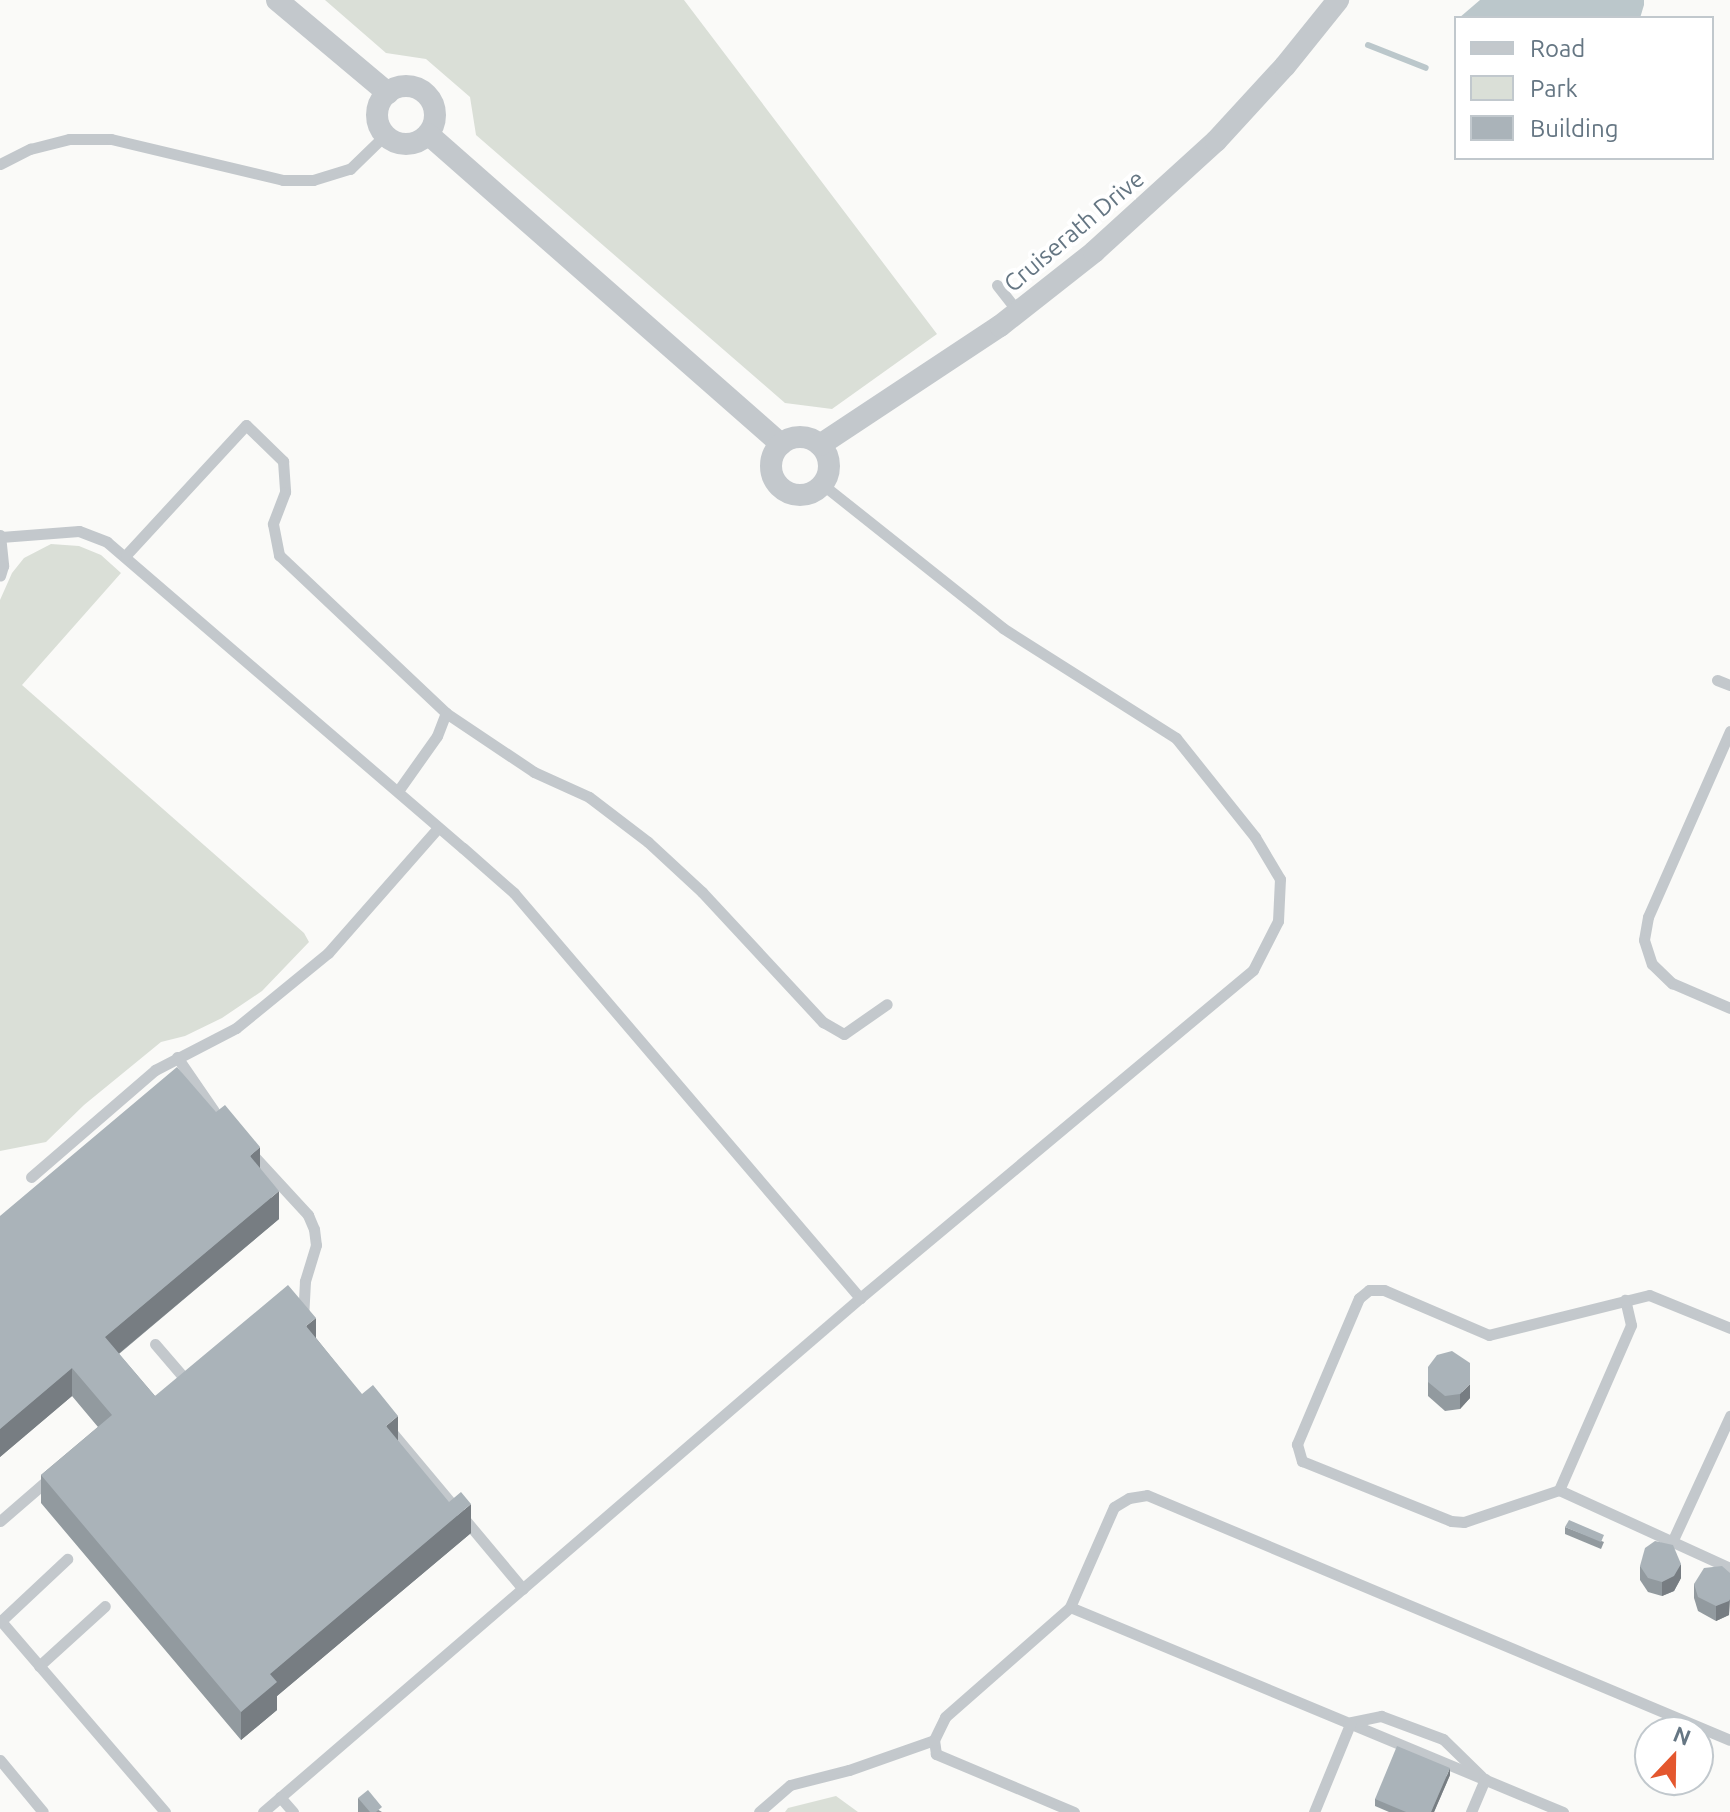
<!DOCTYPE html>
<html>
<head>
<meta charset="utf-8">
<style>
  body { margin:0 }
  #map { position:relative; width:1730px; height:1812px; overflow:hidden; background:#fafaf8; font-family:Ubuntu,sans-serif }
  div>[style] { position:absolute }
  .green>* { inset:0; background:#dadfd7 }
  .water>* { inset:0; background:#bbc7cb }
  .stream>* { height:6px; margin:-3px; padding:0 3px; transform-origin:3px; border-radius:3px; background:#bbc7cb }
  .lane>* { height:11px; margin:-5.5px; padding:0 5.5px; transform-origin:5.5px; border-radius:5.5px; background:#c3c8cc }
  .street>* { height:22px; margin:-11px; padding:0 11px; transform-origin:11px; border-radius:11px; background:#c3c8cc }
  .street>.ring { margin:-11px; padding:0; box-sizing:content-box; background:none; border:22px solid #c3c8cc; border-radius:50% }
  .wall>* { inset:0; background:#929a9f }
  .shaded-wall>* { inset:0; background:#777d82 }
  .building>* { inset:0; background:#aab3b9 }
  span { translate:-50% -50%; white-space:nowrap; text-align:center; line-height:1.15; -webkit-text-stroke:8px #fff; paint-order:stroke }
  .street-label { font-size:24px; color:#657683 }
  .legend { position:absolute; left:1454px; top:16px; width:260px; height:144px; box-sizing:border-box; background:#fff; border:2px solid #c1c8cd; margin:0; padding:10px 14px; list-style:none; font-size:24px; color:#657683 }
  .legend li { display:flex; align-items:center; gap:16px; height:40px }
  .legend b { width:40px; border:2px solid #c1c8cd }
  .north { position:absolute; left:1634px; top:1716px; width:80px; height:80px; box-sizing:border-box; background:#fff; border:2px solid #c1c8cd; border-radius:50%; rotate:22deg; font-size:22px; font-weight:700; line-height:32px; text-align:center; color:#657683 }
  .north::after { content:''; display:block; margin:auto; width:28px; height:36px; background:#e4572e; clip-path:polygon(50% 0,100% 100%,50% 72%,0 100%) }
</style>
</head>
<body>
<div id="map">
  <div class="green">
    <i style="clip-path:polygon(325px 0,684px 0,937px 334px,832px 409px,785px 403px,476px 135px,470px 97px,426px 59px,386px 53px)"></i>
    <i style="clip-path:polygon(51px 544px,79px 546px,101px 555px,121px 573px,22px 685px,304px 933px,309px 942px,262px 991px,222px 1018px,185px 1036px,161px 1042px,84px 1105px,46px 1142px,0 1151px,0 600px,12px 573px,24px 558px)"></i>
    <i style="clip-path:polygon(836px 1796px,858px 1812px,785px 1812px,788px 1808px)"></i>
  </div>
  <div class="water">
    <i style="clip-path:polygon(1480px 0,1644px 0,1644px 5px,1640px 18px,1459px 18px)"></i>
  </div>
  <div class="stream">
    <i style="left:1368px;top:45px;width:62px;rotate:21.6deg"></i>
  </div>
  <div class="lane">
    <i style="left:0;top:164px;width:34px;rotate:-27deg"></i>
    <i style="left:30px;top:149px;width:40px;rotate:-14.4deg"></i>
    <i style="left:69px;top:139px;width:42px"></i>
    <i style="left:111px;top:139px;width:177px;rotate:13.4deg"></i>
    <i style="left:283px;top:180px;width:30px"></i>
    <i style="left:313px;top:180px;width:39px;rotate:-17deg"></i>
    <i style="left:350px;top:169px;width:49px;rotate:-44.2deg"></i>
    <i style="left:997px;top:285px;width:34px;rotate:52deg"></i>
    <i style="left:0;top:535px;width:31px;rotate:84deg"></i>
    <i style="left:3px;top:566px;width:10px;rotate:107deg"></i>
    <i style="left:1px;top:537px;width:78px;rotate:-4.4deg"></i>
    <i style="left:79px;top:531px;width:30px;rotate:21deg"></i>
    <i style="left:107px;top:542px;width:469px;rotate:40.7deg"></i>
    <i style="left:463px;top:848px;width:68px;rotate:41.4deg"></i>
    <i style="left:514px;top:893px;width:533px;rotate:49.49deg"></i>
    <i style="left:126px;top:555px;width:177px;rotate:-47.3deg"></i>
    <i style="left:246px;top:425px;width:52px;rotate:44.2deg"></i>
    <i style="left:283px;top:461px;width:31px;rotate:86deg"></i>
    <i style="left:285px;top:492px;width:34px;rotate:111deg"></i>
    <i style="left:273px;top:524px;width:32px;rotate:79deg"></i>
    <i style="left:279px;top:555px;width:230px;rotate:43.4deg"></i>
    <i style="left:446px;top:713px;width:106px;rotate:33.8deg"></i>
    <i style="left:534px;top:772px;width:60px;rotate:24.4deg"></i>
    <i style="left:589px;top:797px;width:74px;rotate:37.3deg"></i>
    <i style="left:648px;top:842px;width:74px;rotate:42.8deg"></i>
    <i style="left:702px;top:892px;width:178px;rotate:47.1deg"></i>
    <i style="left:823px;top:1022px;width:24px;rotate:30deg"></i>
    <i style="left:844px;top:1034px;width:52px;rotate:-34.9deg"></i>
    <i style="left:1717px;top:680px;width:14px;rotate:21deg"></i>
    <i style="left:1730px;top:731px;width:203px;rotate:113.8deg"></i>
    <i style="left:1648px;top:917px;width:23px;rotate:100deg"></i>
    <i style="left:1644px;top:940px;width:25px;rotate:72deg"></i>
    <i style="left:1652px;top:964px;width:28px;rotate:44deg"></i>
    <i style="left:1672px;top:983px;width:63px;rotate:23.3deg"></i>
    <i style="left:398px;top:791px;width:67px;rotate:-54.7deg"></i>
    <i style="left:437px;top:736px;width:25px;rotate:-69deg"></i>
    <i style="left:177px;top:1057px;width:65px;rotate:55.6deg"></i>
    <i style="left:252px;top:1154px;width:83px;rotate:47.4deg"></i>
    <i style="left:308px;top:1215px;width:15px;rotate:67deg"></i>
    <i style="left:314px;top:1229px;width:16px;rotate:83deg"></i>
    <i style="left:316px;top:1245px;width:38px;rotate:107deg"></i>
    <i style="left:305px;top:1281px;width:35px;rotate:93deg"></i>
    <i style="left:31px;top:1177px;width:164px;rotate:-40.8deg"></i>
    <i style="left:155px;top:1070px;width:91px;rotate:-27.4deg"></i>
    <i style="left:236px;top:1028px;width:119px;rotate:-39.2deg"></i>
    <i style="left:328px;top:953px;width:167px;rotate:-48.7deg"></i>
    <i style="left:1730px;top:1328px;width:87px;rotate:-157.8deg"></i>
    <i style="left:1649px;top:1295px;width:165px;rotate:166deg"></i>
    <i style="left:1489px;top:1335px;width:114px;rotate:-156.8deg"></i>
    <i style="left:1384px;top:1290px;width:15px;rotate:180deg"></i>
    <i style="left:1369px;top:1290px;width:13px;rotate:141deg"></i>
    <i style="left:1359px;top:1298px;width:159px;rotate:113deg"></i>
    <i style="left:1297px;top:1444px;width:18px;rotate:74deg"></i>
    <i style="left:1302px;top:1461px;width:161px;rotate:21.9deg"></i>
    <i style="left:1451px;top:1521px;width:13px;rotate:4deg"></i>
    <i style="left:1464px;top:1522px;width:100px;rotate:-18.6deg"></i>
    <i style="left:1559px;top:1490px;width:188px;rotate:24.5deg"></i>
    <i style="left:155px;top:1344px;width:46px;rotate:49.4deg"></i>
    <i style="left:390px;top:1430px;width:207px;rotate:50.1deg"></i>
    <i style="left:1559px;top:1490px;width:180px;rotate:-66.4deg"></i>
    <i style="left:1631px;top:1325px;width:26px;rotate:-103deg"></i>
    <i style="left:0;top:1521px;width:67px;rotate:-40.8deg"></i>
    <i style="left:1672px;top:1542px;width:139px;rotate:-65.3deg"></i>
    <i style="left:1070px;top:1607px;width:534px;rotate:22.58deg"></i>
    <i style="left:0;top:1620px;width:253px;rotate:49.3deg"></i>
    <i style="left:1px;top:1621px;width:91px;rotate:-43.2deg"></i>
    <i style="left:39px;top:1666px;width:89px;rotate:-42.3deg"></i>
    <i style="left:1352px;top:1722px;width:30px;rotate:-12deg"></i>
    <i style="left:1381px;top:1716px;width:66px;rotate:20.4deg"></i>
    <i style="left:1443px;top:1739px;width:54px;rotate:44.3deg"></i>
    <i style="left:0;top:1760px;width:67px;rotate:50.4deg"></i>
    <i style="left:280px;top:1797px;width:20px;rotate:49deg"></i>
    <i style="left:263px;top:1812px;width:788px;rotate:-40.73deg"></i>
    <i style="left:860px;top:1298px;width:512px;rotate:-39.85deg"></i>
    <i style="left:1253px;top:970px;width:55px;rotate:-63deg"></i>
    <i style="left:1278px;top:921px;width:42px;rotate:-87.3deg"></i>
    <i style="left:1280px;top:879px;width:49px;rotate:-120.8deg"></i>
    <i style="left:1255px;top:837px;width:127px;rotate:-128.6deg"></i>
    <i style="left:1176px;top:738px;width:205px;rotate:-147.6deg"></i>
    <i style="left:1003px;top:628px;width:231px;rotate:-141.5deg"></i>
    <i style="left:759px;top:1812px;width:41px;rotate:-41.1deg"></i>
    <i style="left:790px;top:1785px;width:61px;rotate:-14.3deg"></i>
    <i style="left:849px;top:1770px;width:90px;rotate:-19.4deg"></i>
    <i style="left:1074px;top:1812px;width:150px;rotate:-157.2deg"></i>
    <i style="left:936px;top:1754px;width:14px;rotate:-98deg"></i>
    <i style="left:934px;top:1740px;width:25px;rotate:-64deg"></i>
    <i style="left:945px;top:1717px;width:167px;rotate:-41.3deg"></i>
    <i style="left:1070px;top:1607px;width:109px;rotate:-66.3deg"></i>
    <i style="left:1114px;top:1507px;width:17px;rotate:-31deg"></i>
    <i style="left:1129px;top:1498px;width:18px;rotate:-9deg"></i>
    <i style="left:1147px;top:1495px;width:632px;rotate:22.79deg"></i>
    <i style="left:1314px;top:1812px;width:97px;rotate:-67.7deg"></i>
    <i style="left:1471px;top:1812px;width:36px;rotate:-67deg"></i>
  </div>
  <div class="street">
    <i style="left:277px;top:0;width:145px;rotate:40deg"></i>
    <i class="ring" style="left:377px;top:86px;width:36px;height:36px"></i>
    <i style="left:428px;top:134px;width:470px;rotate:41.3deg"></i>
    <i class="ring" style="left:771px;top:437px;width:36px;height:36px"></i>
    <i style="left:820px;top:445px;width:216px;rotate:-33.5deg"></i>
    <i style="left:1000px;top:326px;width:120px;rotate:-38.2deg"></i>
    <i style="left:1094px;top:252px;width:165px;rotate:-42.3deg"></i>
    <i style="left:1216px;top:141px;width:102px;rotate:-47.4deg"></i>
    <i style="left:1285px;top:66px;width:85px;rotate:-51.2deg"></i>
  </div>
  <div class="wall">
    <i style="clip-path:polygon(260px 1168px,279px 1219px,119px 1354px,155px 1396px,316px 1338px,471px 1533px,277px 1696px,277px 1710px,241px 1740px,41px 1503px,41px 1475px,98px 1427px,72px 1396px,0 1457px,0 1216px)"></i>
    <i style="clip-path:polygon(1428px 1367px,1470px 1398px,1460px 1409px,1445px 1411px,1428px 1396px)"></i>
    <i style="clip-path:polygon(1565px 1527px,1604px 1542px,1601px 1549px,1565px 1534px)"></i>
    <i style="clip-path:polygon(1640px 1566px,1681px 1578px,1674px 1591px,1662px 1596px,1648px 1592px,1640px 1580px)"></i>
    <i style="clip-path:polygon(1730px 1573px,1729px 1615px,1716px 1621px,1698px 1611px,1694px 1598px,1694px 1584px)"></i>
    <i style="clip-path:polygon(1450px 1775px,1434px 1812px,1389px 1812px,1375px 1806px,1375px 1799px)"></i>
    <i style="clip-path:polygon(358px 1798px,382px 1812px,358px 1812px)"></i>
  </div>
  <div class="shaded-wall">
    <i style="clip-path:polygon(260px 1147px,260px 1175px,250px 1156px)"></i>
    <i style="clip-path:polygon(279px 1191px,279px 1219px,105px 1365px,105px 1337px)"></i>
    <i style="clip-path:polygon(316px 1318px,316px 1346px,306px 1326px)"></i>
    <i style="clip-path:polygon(72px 1368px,72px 1396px,0 1457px,0 1429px)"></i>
    <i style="clip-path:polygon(1470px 1384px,1470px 1398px,1460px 1409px,1460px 1394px)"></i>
    <i style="clip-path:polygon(398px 1416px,398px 1444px,386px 1426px)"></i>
    <i style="clip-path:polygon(471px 1504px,471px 1533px,277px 1696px,277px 1710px,241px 1740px,241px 1712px,270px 1674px)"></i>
    <i style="clip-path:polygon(1681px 1564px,1681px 1578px,1674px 1591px,1662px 1596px,1662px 1582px)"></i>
    <i style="clip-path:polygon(1730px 1599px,1729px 1615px,1716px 1621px,1716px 1606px)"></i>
    <i style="clip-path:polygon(1450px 1768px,1450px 1775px,1434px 1812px,1431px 1812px)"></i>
  </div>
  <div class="building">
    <i style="clip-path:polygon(177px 1067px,216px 1112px,225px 1105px,260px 1147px,250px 1156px,279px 1191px,105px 1337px,155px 1396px,288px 1285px,316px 1318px,306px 1326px,362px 1394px,373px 1385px,398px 1416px,386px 1426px,449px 1502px,461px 1492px,471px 1504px,270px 1674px,277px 1682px,241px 1712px,41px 1475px,112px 1415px,72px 1368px,0 1429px,0 1216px)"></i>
    <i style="clip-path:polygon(1452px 1351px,1470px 1363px,1470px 1384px,1460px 1394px,1445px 1396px,1428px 1382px,1428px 1367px,1437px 1355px)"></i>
    <i style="clip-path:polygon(1569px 1520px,1604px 1535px,1601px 1542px,1565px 1527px)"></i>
    <i style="clip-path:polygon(1655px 1541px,1673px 1545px,1681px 1564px,1674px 1576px,1662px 1582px,1648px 1578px,1640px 1566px,1645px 1548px)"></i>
    <i style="clip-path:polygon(1722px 1566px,1730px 1573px,1730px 1599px,1729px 1601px,1716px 1606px,1698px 1597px,1694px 1584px,1704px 1568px)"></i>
    <i style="clip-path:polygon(1397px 1746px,1450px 1768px,1431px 1812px,1406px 1812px,1375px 1799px)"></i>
    <i style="clip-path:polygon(368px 1790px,382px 1807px,376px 1812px,370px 1812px,358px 1798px)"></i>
  </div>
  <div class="street-label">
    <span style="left:1074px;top:231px;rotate:-40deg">Cruiserath Drive</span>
  </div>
  <ul class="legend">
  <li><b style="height:10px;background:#c3c8cc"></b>Road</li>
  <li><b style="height:22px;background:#dadfd7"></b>Park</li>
  <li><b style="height:22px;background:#aab3b9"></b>Building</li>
  </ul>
  <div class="north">N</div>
</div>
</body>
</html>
